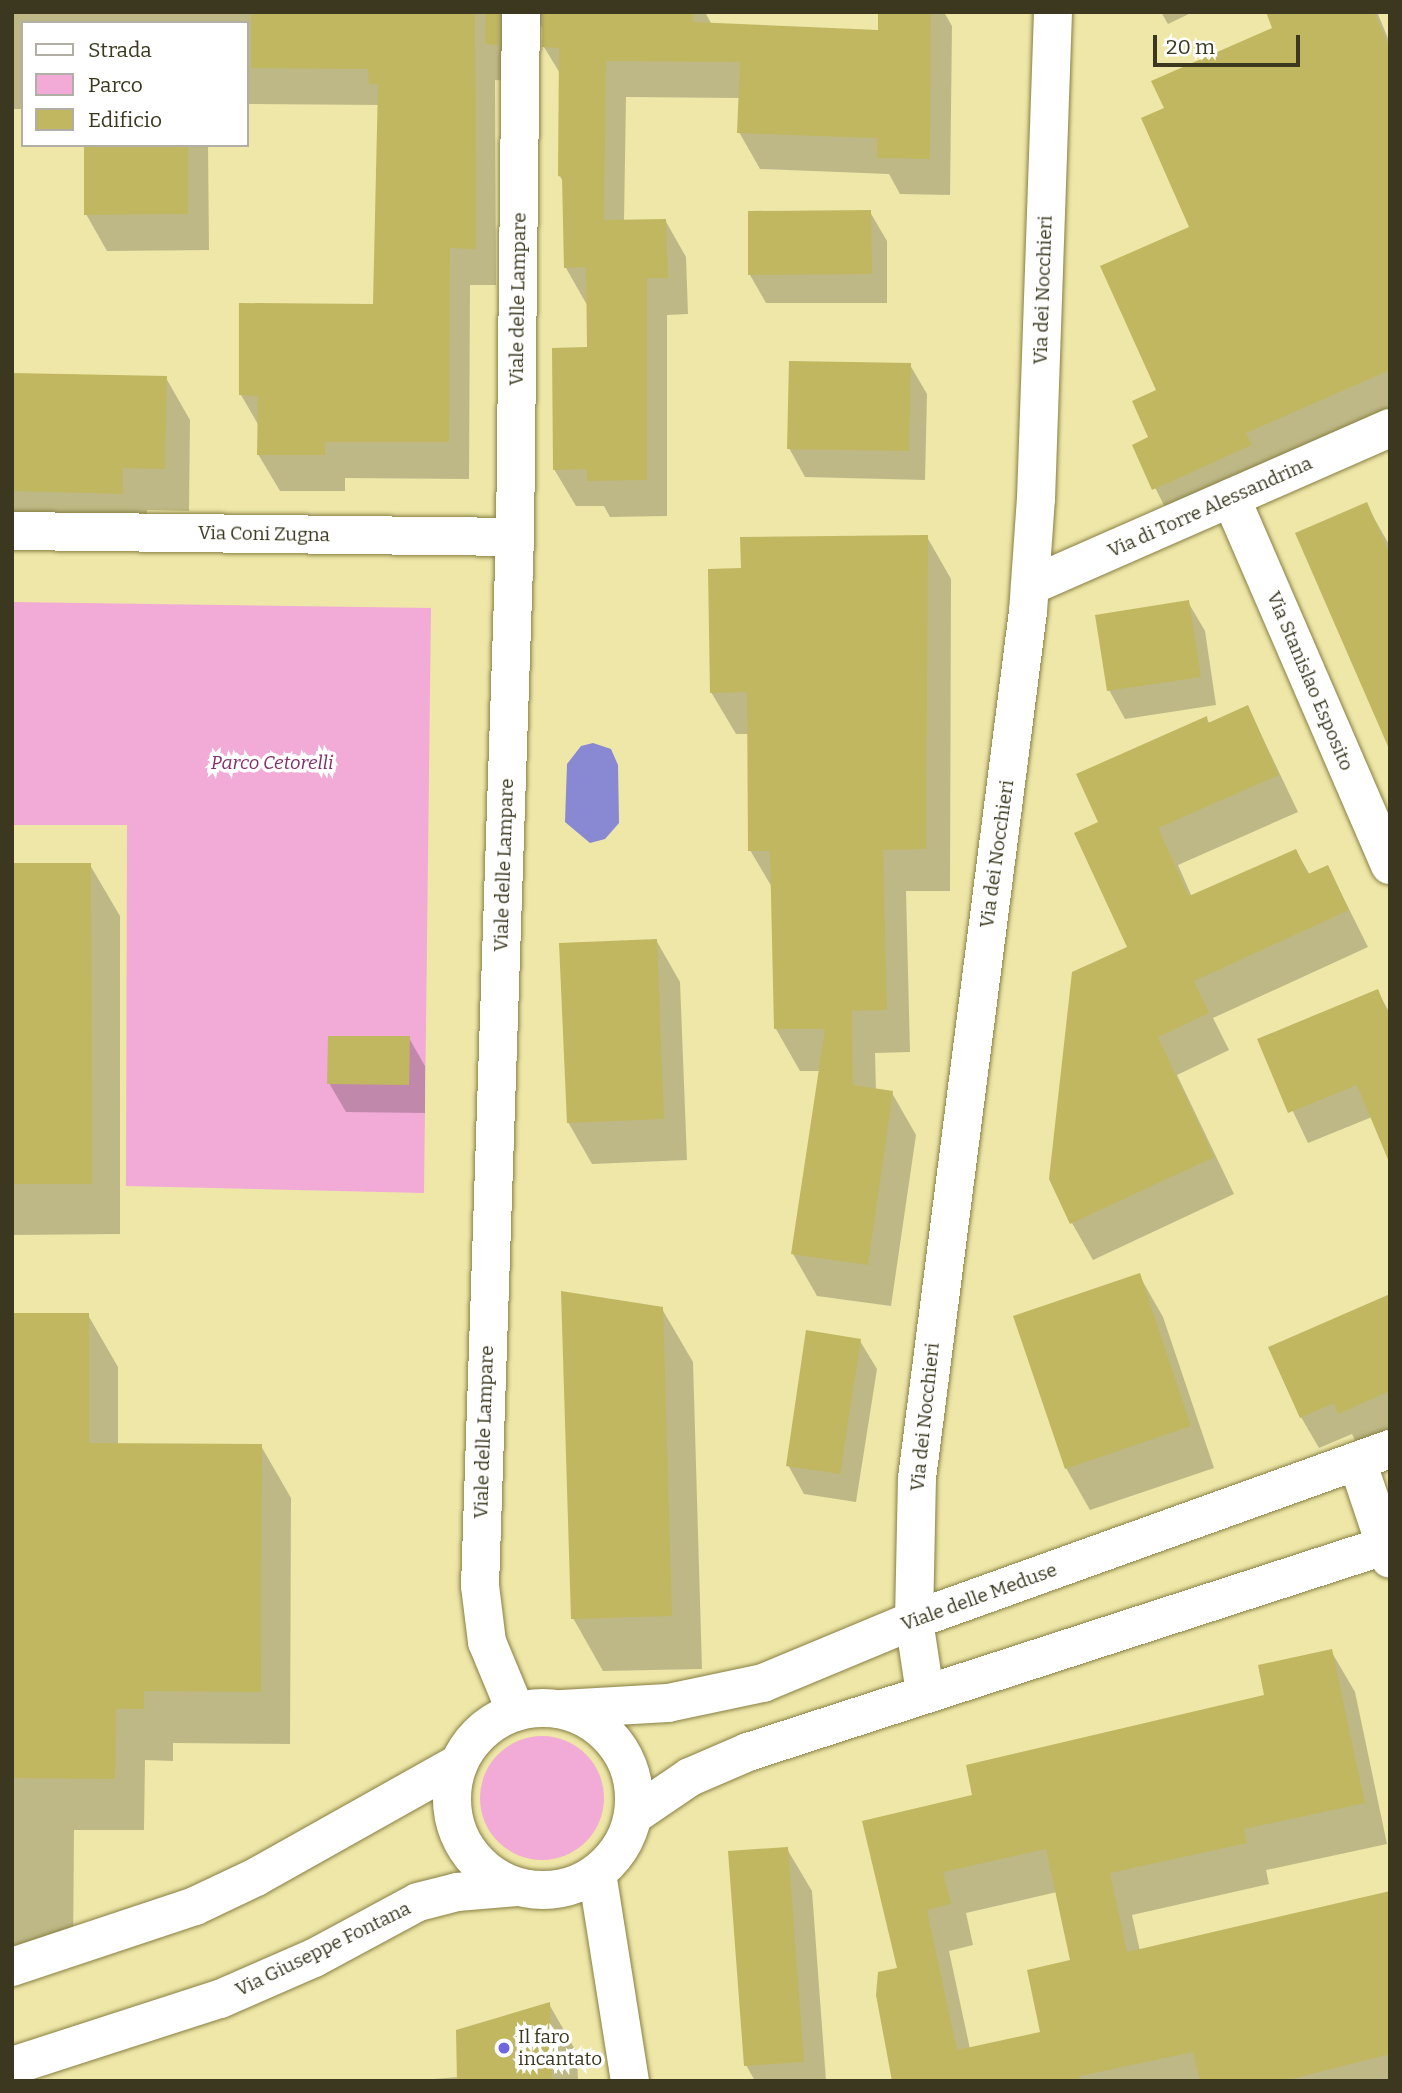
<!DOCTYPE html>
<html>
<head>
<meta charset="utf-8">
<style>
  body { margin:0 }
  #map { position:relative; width:1402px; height:2093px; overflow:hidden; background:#eee7a8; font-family:Bitter,serif }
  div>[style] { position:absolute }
  .green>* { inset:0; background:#f1abd6 }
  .round { border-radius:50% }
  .water>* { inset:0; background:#8889d2 }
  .shadow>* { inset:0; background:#0003 }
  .building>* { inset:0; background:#c1b761 }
  .roads { filter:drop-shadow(0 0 2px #888044) drop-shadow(0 0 2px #888044) }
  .minor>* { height:38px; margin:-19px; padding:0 19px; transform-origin:19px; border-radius:19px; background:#fff }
  .minor>.ring { margin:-19px; padding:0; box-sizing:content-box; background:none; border:38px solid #fff; border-radius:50% }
  .dots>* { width:19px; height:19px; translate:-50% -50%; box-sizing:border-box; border:4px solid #fff; border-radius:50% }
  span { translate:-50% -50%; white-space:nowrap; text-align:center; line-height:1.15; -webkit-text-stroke:7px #fff; paint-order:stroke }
  .street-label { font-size:19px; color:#3b381f }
  .park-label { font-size:19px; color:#842d68; font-style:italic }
  .poi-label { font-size:19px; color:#3b381f }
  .left { translate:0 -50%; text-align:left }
  .frame { position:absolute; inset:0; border:14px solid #3b381f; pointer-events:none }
  .legend { position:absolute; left:21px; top:21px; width:228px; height:126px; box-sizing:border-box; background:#fff; border:2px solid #b1afa5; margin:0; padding:9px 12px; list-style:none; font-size:21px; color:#3b381f }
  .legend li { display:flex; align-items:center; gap:14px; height:35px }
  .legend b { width:35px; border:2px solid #b1afa5 }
  .scale { position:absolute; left:1153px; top:35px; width:147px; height:32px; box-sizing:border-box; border:4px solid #3b381f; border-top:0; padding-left:9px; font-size:21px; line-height:24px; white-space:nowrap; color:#3b381f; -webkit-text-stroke:5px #fff; paint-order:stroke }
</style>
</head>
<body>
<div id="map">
  <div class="green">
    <i style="clip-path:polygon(12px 602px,431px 608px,424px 1193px,126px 1186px,127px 825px,12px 825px)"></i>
    <i class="round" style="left:480px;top:1736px;width:124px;height:124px"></i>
  </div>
  <div class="water">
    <i style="clip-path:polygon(593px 743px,611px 749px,618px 765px,619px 823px,605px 839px,590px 843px,565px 822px,567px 764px,581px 746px)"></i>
  </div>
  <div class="shadow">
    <i style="clip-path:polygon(12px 12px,705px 12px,712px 25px,880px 32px,880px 12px,944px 12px,952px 26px,950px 195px,900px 194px,889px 174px,760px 169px,739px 132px,740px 98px,626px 97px,624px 221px,665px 220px,686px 257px,688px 314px,667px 315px,667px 516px,610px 517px,604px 506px,576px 506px,554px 469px,589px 349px,587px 305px,566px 268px,564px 184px,560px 176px,561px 75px,544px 47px,542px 26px,523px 37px,519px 81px,495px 80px,496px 285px,470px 285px,469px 479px,345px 478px,345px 491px,280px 491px,258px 454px,259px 426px,241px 395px,375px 306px,380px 105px,247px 104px,247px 23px,23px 23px,23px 109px,12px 109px)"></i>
    <i style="clip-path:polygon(1161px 12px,1193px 12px,1168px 24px)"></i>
    <i style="clip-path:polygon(1268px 12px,1377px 12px,1390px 43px,1390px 414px,1174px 525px,1134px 446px,1151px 438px,1191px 228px,1166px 109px,1275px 29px)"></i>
    <i style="clip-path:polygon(86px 145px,208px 145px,209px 250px,107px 251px,86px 214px)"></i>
    <i style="clip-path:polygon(870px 212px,887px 241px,887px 303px,766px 303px,750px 275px)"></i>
    <i style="clip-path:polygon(910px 365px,927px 394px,925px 480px,805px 477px,789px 448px)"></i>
    <i style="clip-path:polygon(12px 375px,166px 378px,190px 420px,189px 511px,147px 510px,146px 535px,12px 532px)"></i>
    <i style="clip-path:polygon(1366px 504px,1390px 546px,1390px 727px)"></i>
    <i style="clip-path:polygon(927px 537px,951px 579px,950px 891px,906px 891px,910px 1052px,875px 1053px,876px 1090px,892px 1093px,916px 1135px,891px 1306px,817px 1296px,793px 1254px,820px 1071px,800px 1071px,776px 1029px,773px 889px,750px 850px,749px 734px,736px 734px,711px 692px,743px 570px)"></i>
    <i style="clip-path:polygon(1188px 602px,1205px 631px,1216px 705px,1125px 719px,1109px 690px)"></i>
    <i style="clip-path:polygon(1248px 707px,1298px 812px,1178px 865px,1192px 897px,1296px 851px,1310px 875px,1328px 867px,1368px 947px,1213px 1018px,1229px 1050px,1177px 1075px,1234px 1194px,1093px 1260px,1072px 1223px,1130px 947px,1101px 823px,1206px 718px,1210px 724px)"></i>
    <i style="clip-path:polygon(12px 865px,90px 865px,120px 916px,120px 1234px,12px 1235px)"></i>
    <i style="clip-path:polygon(656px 940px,680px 982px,687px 1160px,592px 1164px,568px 1122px)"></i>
    <i style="clip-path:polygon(1377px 991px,1390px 1013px,1390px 1159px,1372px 1117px,1308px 1143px,1259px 1040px)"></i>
    <i style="clip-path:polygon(409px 1038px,425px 1066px,425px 1113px,346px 1112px,329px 1083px)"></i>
    <i style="clip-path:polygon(1139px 1275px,1163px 1317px,1214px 1468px,1090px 1510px,1066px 1468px)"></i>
    <i style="clip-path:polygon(1390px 1296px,1390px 1429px,1357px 1444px,1352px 1434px,1319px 1448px,1301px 1417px)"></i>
    <i style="clip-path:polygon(662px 1309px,693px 1362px,702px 1669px,603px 1671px,573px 1618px)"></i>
    <i style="clip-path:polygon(12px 1314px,88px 1315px,118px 1367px,118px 1445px,261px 1446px,291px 1498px,290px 1744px,173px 1743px,173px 1761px,145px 1760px,144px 1830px,74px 1830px,73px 1959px,12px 1958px)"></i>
    <i style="clip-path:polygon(860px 1341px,877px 1369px,856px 1502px,804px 1494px,788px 1465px)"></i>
    <i style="clip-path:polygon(evenodd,1331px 1651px,1355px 1692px,1387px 1844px,1266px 1870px,1269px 1884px,1132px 1915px,1140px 1951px,1390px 1893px,1390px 2081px,894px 2081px,899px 1970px,974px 1796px,1266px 1696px,1331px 1651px,1057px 1892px,1072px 1962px,1042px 2034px,970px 2049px,949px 1951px,973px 1945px,966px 1913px,1057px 1892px)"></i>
    <i style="clip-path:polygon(787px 1849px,812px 1891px,826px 2081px,755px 2081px,746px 2065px)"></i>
    <i style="clip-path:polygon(549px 2004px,577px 2053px,578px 2081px,409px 2081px,459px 2077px)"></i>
  </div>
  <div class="building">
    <i style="clip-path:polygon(251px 12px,475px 12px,476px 249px,450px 248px,449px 442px,325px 442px,325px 455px,257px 455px,258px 396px,239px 395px,239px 303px,373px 304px,378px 84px,369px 84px,368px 69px,251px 68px)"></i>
    <i style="clip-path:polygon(486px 12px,499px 12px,499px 45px,485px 44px)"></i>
    <i style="clip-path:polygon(543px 12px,693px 12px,693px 22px,878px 30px,878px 12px,931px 12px,930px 159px,877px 158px,877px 138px,737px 133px,740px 62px,606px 61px,604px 220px,666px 219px,668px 278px,647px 278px,647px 480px,587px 481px,587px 469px,553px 470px,552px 348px,587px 347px,586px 267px,564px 268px,562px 177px,558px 176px,559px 48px,542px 47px)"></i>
    <i style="clip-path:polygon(1266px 12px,1374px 12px,1390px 49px,1390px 370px,1246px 433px,1252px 445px,1152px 490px,1132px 445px,1148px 437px,1132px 401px,1156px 390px,1100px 266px,1189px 227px,1141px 118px,1164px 108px,1151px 81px,1272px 28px)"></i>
    <i style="clip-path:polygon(84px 145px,188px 145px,188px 214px,84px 215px)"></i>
    <i style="clip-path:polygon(871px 210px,872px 274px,748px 275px,748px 211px)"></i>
    <i style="clip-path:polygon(789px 361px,911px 363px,909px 451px,787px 449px)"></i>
    <i style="clip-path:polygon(12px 373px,167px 376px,165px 469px,123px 468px,123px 494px,12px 491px)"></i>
    <i style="clip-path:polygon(1367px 502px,1390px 555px,1390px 751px,1295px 533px)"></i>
    <i style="clip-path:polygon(928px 535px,926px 849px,883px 850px,887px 1010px,852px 1011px,853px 1085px,893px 1091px,868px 1265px,791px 1254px,825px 1029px,774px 1029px,770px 851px,748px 851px,747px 692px,710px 693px,708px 569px,741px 568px,740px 537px)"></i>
    <i style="clip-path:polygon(1189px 600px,1201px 677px,1107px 691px,1095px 615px)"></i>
    <i style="clip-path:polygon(1248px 705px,1279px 775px,1158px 828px,1189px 896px,1296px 849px,1308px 874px,1328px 865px,1349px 910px,1194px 981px,1209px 1013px,1158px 1037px,1214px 1157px,1070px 1224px,1049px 1179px,1072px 972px,1127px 947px,1074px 833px,1098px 822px,1076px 774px,1207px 716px,1208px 723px)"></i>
    <i style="clip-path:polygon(12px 863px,91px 863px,92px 1184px,12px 1184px)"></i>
    <i style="clip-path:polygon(657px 939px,664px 1119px,567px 1123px,559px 943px)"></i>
    <i style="clip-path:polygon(1378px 989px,1390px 1018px,1389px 1162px,1357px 1085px,1288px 1113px,1257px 1039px)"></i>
    <i style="clip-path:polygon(328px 1036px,410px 1036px,409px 1085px,327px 1084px)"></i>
    <i style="clip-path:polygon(1140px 1273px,1191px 1426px,1065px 1469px,1013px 1316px)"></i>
    <i style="clip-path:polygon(561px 1291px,663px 1307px,672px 1616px,571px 1619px)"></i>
    <i style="clip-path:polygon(1390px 1294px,1390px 1391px,1338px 1414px,1334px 1403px,1300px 1418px,1268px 1347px)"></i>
    <i style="clip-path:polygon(12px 1313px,89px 1313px,89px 1443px,262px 1444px,261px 1692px,144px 1691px,144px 1709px,116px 1709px,115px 1779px,12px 1778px)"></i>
    <i style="clip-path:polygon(806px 1330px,861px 1339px,840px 1474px,786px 1466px)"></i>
    <i style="clip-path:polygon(evenodd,1332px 1649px,1365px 1803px,1244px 1829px,1247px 1843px,1110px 1873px,1127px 1952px,1390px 1891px,1390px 2054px,1284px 2081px,1200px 2081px,1193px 2052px,1080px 2076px,1079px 2081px,892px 2081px,876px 1995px,878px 1972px,897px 1968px,862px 1821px,972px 1795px,966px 1765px,1264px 1695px,1258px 1665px,1332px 1649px,1046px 1849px,1070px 1960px,1027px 1970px,1040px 2032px,957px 2050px,927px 1910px,951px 1904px,943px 1872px,1046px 1849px)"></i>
    <i style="clip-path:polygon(788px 1847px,804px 2062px,744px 2066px,728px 1851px)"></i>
    <i style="clip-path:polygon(550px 2002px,552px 2081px,457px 2081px,456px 2030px)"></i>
  </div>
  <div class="roads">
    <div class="minor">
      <i style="left:1231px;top:498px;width:400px;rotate:66.6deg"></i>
      <i style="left:12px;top:531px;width:503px;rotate:0.68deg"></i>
      <i style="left:1030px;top:586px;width:393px;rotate:-23.7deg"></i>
      <i style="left:1357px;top:1461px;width:103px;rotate:71.4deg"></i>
      <i style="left:925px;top:1693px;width:74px;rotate:-98.6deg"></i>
      <i style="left:914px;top:1620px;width:142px;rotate:-88.8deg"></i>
      <i style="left:917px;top:1478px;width:873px;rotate:-82.7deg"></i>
      <i style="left:1028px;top:612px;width:113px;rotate:-86deg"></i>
      <i style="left:1036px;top:499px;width:487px;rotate:-88deg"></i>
      <i class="ring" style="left:452px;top:1708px;width:144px;height:144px"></i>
      <i style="left:562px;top:1709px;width:106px;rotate:-3.2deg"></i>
      <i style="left:668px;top:1703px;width:97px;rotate:-11.9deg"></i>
      <i style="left:763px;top:1683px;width:164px;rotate:-22.6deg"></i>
      <i style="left:914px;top:1620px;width:506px;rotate:-19.76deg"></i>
      <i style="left:516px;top:1712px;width:76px;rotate:-112.5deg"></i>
      <i style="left:487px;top:1642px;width:56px;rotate:-97.1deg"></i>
      <i style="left:480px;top:1586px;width:1050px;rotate:-88.09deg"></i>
      <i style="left:515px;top:537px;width:525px;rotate:-89.35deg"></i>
      <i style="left:634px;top:1815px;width:68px;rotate:-34.2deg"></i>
      <i style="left:690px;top:1777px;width:63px;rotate:-23.3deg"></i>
      <i style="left:748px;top:1752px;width:675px;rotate:-17.95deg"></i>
      <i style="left:597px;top:1873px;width:211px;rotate:81deg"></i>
      <i style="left:12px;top:1967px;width:193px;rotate:-18.4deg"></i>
      <i style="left:195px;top:1906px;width:68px;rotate:-25.4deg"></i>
      <i style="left:256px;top:1877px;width:233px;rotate:-29.3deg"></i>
      <i style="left:12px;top:2066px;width:219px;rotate:-17.9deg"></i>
      <i style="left:220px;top:1999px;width:103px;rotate:-23.6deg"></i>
      <i style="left:314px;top:1958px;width:118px;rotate:-28.3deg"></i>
      <i style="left:418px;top:1902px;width:40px;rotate:-14.4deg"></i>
      <i style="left:457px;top:1892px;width:60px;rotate:-4.8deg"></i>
    </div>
  </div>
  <div class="dots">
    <i style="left:504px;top:2048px;background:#6f66e0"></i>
  </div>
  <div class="street-label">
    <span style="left:1043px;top:290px;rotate:-88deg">Via dei Nocchieri</span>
    <span style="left:518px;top:299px;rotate:-89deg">Viale delle Lampare</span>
    <span style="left:1210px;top:507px;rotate:-24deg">Via di Torre Alessandrina</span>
    <span style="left:264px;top:534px;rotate:1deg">Via Coni Zugna</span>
    <span style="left:1310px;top:681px;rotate:67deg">Via Stanislao Esposito</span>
    <span style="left:997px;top:854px;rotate:-82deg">Via dei Nocchieri</span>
    <span style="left:504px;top:865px;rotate:-88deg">Viale delle Lampare</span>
    <span style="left:925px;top:1417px;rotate:-84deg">Via dei Nocchieri</span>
    <span style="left:484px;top:1432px;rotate:-88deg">Viale delle Lampare</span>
    <span style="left:979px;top:1597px;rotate:-20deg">Viale delle Meduse</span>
    <span style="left:323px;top:1949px;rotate:-26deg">Via Giuseppe Fontana</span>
  </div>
  <div class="park-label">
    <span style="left:272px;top:763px">Parco Cetorelli</span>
  </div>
  <div class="poi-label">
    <span class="left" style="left:518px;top:2048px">Il faro<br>incantato</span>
  </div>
  <div class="frame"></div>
  <ul class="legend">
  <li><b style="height:9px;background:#fff"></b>Strada</li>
  <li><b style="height:19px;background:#f1abd6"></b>Parco</li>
  <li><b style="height:19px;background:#c1b761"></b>Edificio</li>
  </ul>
  <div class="scale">20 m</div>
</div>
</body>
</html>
